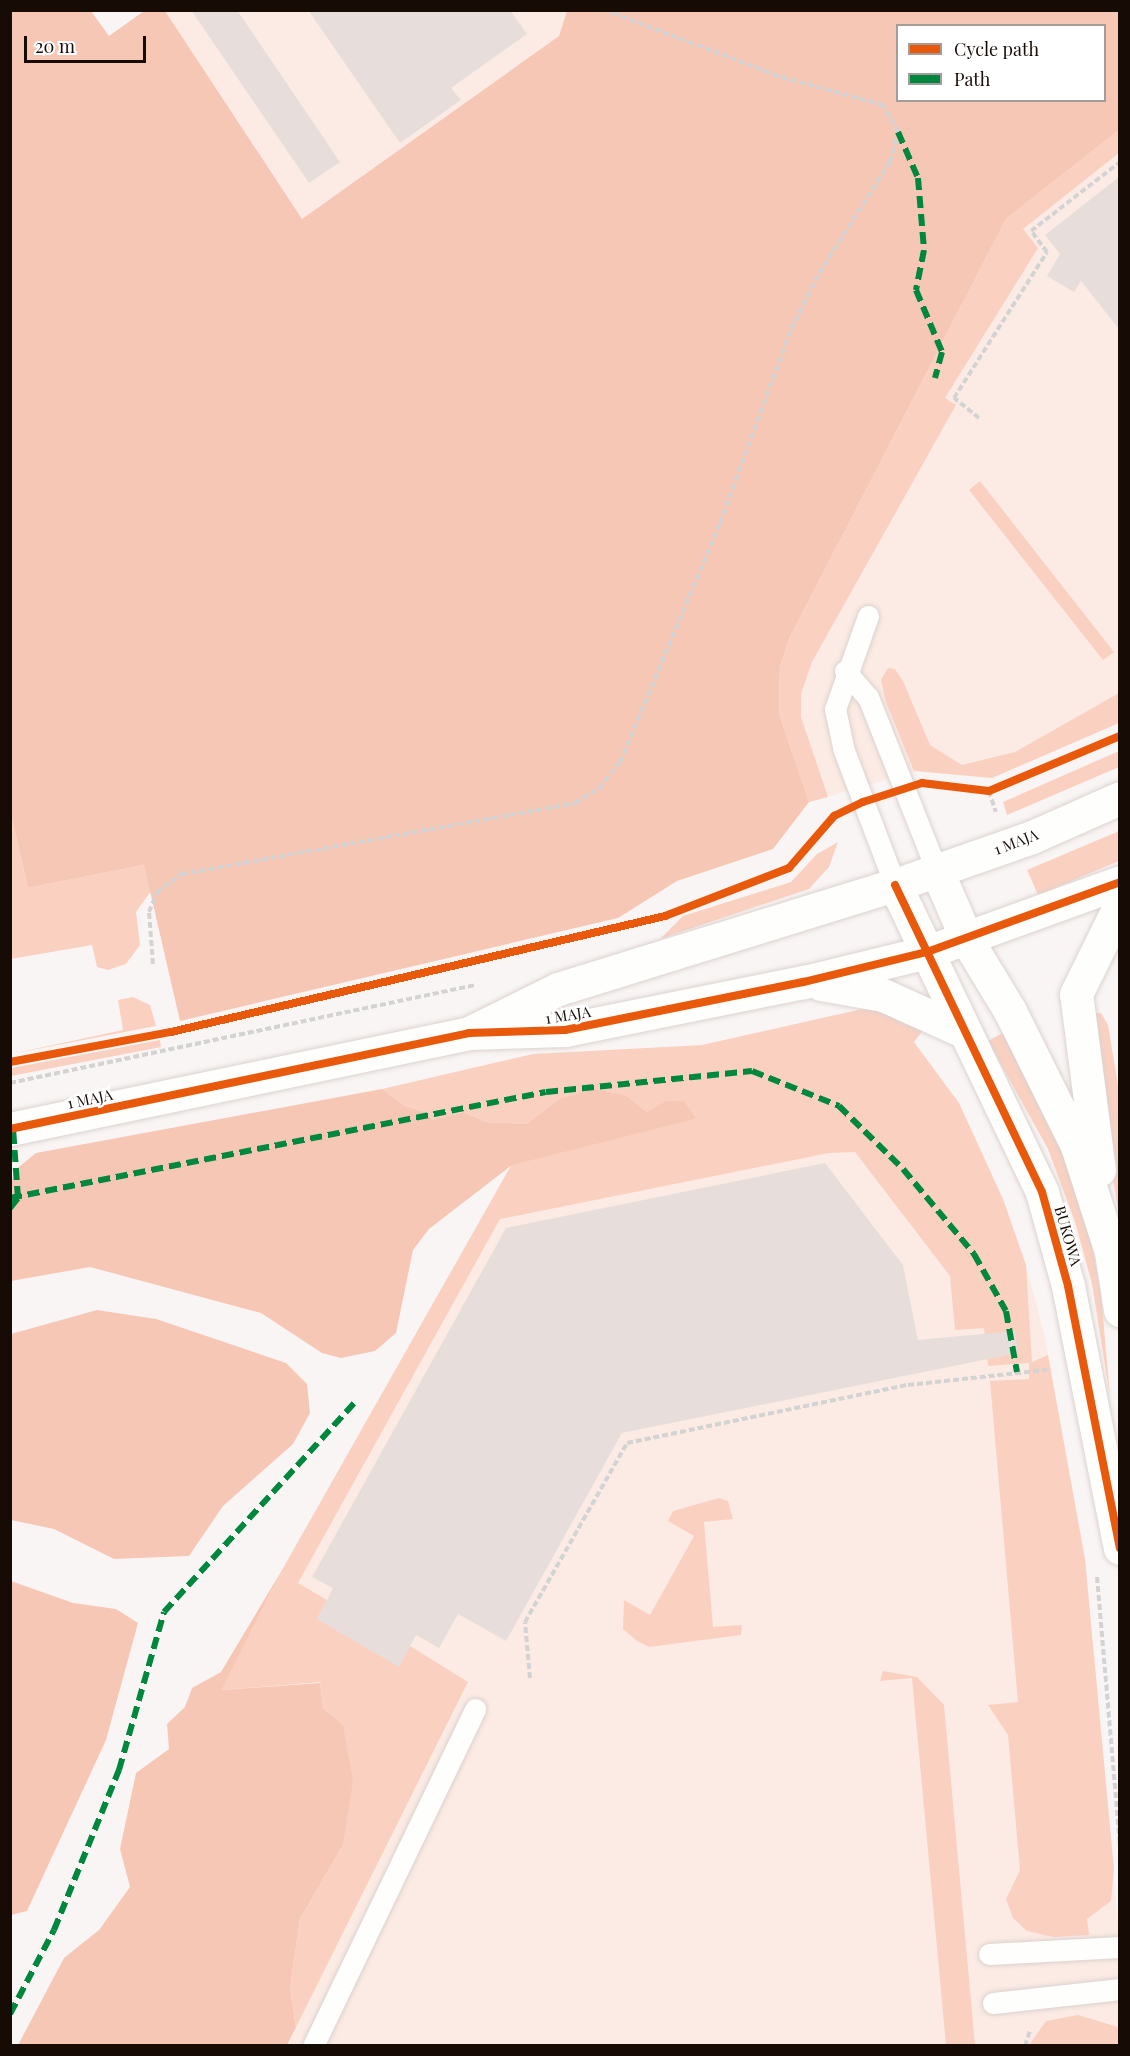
<!DOCTYPE html>
<html>
<head>
<meta charset="utf-8">
<style>
  body { margin:0 }
  #map { position:relative; width:1130px; height:2056px; overflow:hidden; background:#f9f5f4; font-family:"Playfair Display",serif }
  div>[style] { position:absolute }
  .built>* { inset:0; background:#fcebe4 }
  .green>* { inset:0; background:#fad1c1 }
  .forest>* { inset:0; background:#f7c7b5 }
  .building>* { inset:0; background:#e7dedb }
  .path>* { height:4px; margin-top:-2px; transform-origin:0; background:repeating-linear-gradient(90deg,#d4d3d3 0 6px,transparent 0 9px) }
  .roads { filter:drop-shadow(0 0 2px #dbd2cf) drop-shadow(0 0 2px #dbd2cf) }
  .lane>* { height:21px; margin:-10.5px; padding:0 10.5px; transform-origin:10.5px; border-radius:10.5px; background:#fefefd }
  .secondary>* { height:33px; margin:-16.5px; padding:0 16.5px; transform-origin:16.5px; border-radius:16.5px; background:#fefefd }
  .quiet>* { height:6px; margin-top:-3px; transform-origin:0; background:repeating-linear-gradient(90deg,#00873e 0 12px,transparent 0 18px) }
  .cycleway>* { height:8px; margin:-4px; padding:0 4px; transform-origin:4px; border-radius:4px; background:#e8590c }
  span { translate:-50% -50%; white-space:nowrap; text-align:center; line-height:1.15; -webkit-text-stroke:5px #fff; paint-order:stroke }
  .street-label { font-size:15px; color:#170b06 }
  .frame { position:absolute; inset:0; border:12px solid #170b06; pointer-events:none }
  .legend { position:absolute; left:896px; top:24px; width:210px; height:78px; box-sizing:border-box; background:#fff; border:2px solid #a29d9b; margin:0; padding:8px 10px; list-style:none; font-size:18px; color:#170b06 }
  .legend li { display:flex; align-items:center; gap:12px; height:30px }
  .legend b { width:30px; border:2px solid #a29d9b }
  .scale { position:absolute; left:24px; top:36px; width:122px; height:27px; box-sizing:border-box; border:3px solid #170b06; border-top:0; padding-left:8px; font-size:18px; line-height:21px; white-space:nowrap; color:#170b06; -webkit-text-stroke:4px #fff; paint-order:stroke }
</style>
</head>
<body>
<div id="map">
  <div class="built">
    <i style="clip-path:polygon(165px 11px,567px 11px,559px 36px,302px 219px)"></i>
    <i style="clip-path:polygon(1119px 130px,1119px 723px,992px 778px,923px 769px,809px 802px,779px 714px,1006px 219px)"></i>
    <i style="clip-path:polygon(800px 1097px,1003px 1199px,1026px 1265px,1045px 1338px,1085px 1559px,1119px 1936px,1119px 2045px,287px 2045px,431px 1751px,320px 1683px,222px 1690px,282px 1570px,512px 1164px)"></i>
  </div>
  <div class="green">
    <i style="clip-path:polygon(1119px 130px,1119px 153px,1023px 229px,1038px 248px,945px 398px,956px 405px,812px 662px,801px 694px,801px 717px,828px 797px,809px 802px,779px 714px,780px 666px,790px 637px,1006px 219px)"></i>
    <i style="clip-path:polygon(980px 481px,1114px 652px,1103px 660px,969px 490px)"></i>
    <i style="clip-path:polygon(888px 668px,895px 669px,903px 681px,930px 745px,962px 765px,1015px 752px,1119px 693px,1119px 723px,992px 778px,914px 771px,886px 702px,881px 680px)"></i>
    <i style="clip-path:polygon(1119px 751px,1119px 767px,1007px 815px,1003px 802px)"></i>
    <i style="clip-path:polygon(10px 811px,28px 888px,144px 865px,151px 891px,136px 912px,140px 945px,126px 964px,108px 970px,97px 967px,92px 945px,11px 959px)"></i>
    <i style="clip-path:polygon(1119px 831px,1119px 861px,1038px 895px,1027px 870px)"></i>
    <i style="clip-path:polygon(838px 842px,829px 867px,809px 889px,660px 939px,683px 916px,791px 882px,817px 854px)"></i>
    <i style="clip-path:polygon(133px 997px,150px 1005px,156px 1026px,11px 1054px,123px 1030px,118px 1000px)"></i>
    <i style="clip-path:polygon(862px 1009px,883px 1010px,924px 1029px,914px 1042px,959px 1103px,1003px 1199px,1026px 1265px,1032px 1362px,1048px 1355px,1085px 1559px,1114px 1869px,1111px 1901px,1087px 1919px,1089px 1935px,1053px 1937px,1027px 1931px,1013px 1918px,1006px 1899px,1020px 1870px,1008px 1735px,988px 1705px,1018px 1702px,990px 1381px,1029px 1379px,1029px 1363px,988px 1366px,984px 1328px,955px 1330px,950px 1276px,855px 1152px,829px 1153px,500px 1219px,298px 1583px,327px 1600px,317px 1619px,410px 1646px,468px 1682px,296px 2027px,290px 1988px,300px 1919px,343px 1845px,343px 1725px,323px 1708px,320px 1682px,222px 1690px,282px 1570px,512px 1164px,696px 1119px,666px 1102px,647px 1112px,626px 1095px,595px 1089px,527px 1124px,486px 1122px,464px 1112px,432px 1120px,427px 1112px,405px 1106px,382px 1089px,533px 1054px,702px 1045px)"></i>
    <i style="clip-path:polygon(1087px 1012px,1101px 1013px,1108px 1025px,1119px 1091px,1119px 1217px)"></i>
    <i style="clip-path:polygon(1008px 1030px,1043px 1093px,1088px 1224px,1101px 1293px,1110px 1397px,1092px 1284px,1075px 1222px,1048px 1149px,988px 1041px)"></i>
    <i style="clip-path:polygon(160px 1040px,161px 1047px,11px 1076px,11px 1068px)"></i>
    <i style="clip-path:polygon(719px 1498px,728px 1501px,733px 1519px,704px 1522px,713px 1627px,742px 1625px,741px 1635px,649px 1647px,637px 1641px,623px 1629px,624px 1600px,650px 1615px,694px 1536px,668px 1521px,673px 1511px)"></i>
    <i style="clip-path:polygon(883px 1671px,917px 1677px,944px 1705px,975px 2045px,946px 2045px,912px 1678px,880px 1681px)"></i>
    <i style="clip-path:polygon(1078px 2015px,1118px 2027px,1119px 2045px,1029px 2045px,1046px 2021px)"></i>
  </div>
  <div class="forest">
    <i style="clip-path:polygon(evenodd,10px 11px,91px 11px,109px 36px,144px 11px,165px 11px,302px 219px,559px 36px,567px 11px,1119px 11px,1119px 130px,1006px 219px,790px 637px,780px 666px,779px 714px,809px 802px,773px 849px,677px 881px,618px 918px,180px 1021px,144px 865px,28px 888px,10px 811px,10px 11px,898px 26px,1104px 26px,1104px 100px,898px 100px,898px 26px)"></i>
    <i style="clip-path:polygon(382px 1089px,405px 1106px,427px 1112px,432px 1120px,464px 1112px,486px 1122px,527px 1124px,560px 1099px,595px 1089px,626px 1095px,647px 1112px,666px 1101px,684px 1101px,696px 1119px,512px 1165px,429px 1229px,413px 1250px,396px 1333px,375px 1351px,341px 1358px,322px 1353px,261px 1313px,90px 1267px,11px 1281px,11px 1184px,15px 1170px,36px 1153px)"></i>
    <i style="clip-path:polygon(97px 1310px,156px 1319px,286px 1363px,307px 1384px,310px 1413px,293px 1444px,223px 1506px,189px 1556px,114px 1559px,54px 1529px,11px 1520px,11px 1334px)"></i>
    <i style="clip-path:polygon(282px 1570px,222px 1690px,320px 1683px,323px 1708px,343px 1725px,353px 1781px,343px 1845px,300px 1919px,290px 1988px,296px 2027px,287px 2045px,18px 2045px,64px 1958px,99px 1930px,130px 1887px,120px 1849px,136px 1773px,169px 1749px,167px 1724px,185px 1707px,192px 1688px,221px 1672px)"></i>
    <i style="clip-path:polygon(11px 1581px,73px 1603px,116px 1609px,138px 1623px,106px 1740px,27px 1911px,11px 1915px)"></i>
  </div>
  <div class="building">
    <i style="clip-path:polygon(191px 10px,237px 10px,340px 162px,309px 183px)"></i>
    <i style="clip-path:polygon(308px 10px,510px 10px,527px 34px,451px 88px,461px 100px,400px 143px)"></i>
    <i style="clip-path:polygon(1119px 177px,1119px 329px,1081px 281px,1074px 292px,1047px 276px,1060px 254px,1045px 235px)"></i>
    <i style="clip-path:polygon(825px 1163px,903px 1265px,918px 1340px,1015px 1331px,1018px 1353px,622px 1433px,506px 1641px,458px 1614px,439px 1648px,416px 1635px,399px 1667px,317px 1619px,333px 1588px,312px 1577px,506px 1228px)"></i>
  </div>
  <div class="path">
    <i style="left:979px;top:418px;width:32px;rotate:-141deg"></i>
    <i style="left:954px;top:398px;width:173px;rotate:-57.5deg"></i>
    <i style="left:1047px;top:252px;width:26px;rotate:-127deg"></i>
    <i style="left:1031px;top:231px;width:113px;rotate:-37.8deg"></i>
    <i style="left:989px;top:791px;width:22px;rotate:72deg"></i>
    <i style="left:153px;top:964px;width:52px;rotate:-94.4deg"></i>
    <i style="left:149px;top:912px;width:22px;rotate:-68deg"></i>
    <i style="left:157px;top:892px;width:31px;rotate:-36deg"></i>
    <i style="left:182px;top:874px;width:399px;rotate:-10.2deg"></i>
    <i style="left:575px;top:803px;width:28px;rotate:-32deg"></i>
    <i style="left:599px;top:788px;width:33px;rotate:-51deg"></i>
    <i style="left:620px;top:762px;width:259px;rotate:-67.3deg"></i>
    <i style="left:720px;top:523px;width:207px;rotate:-69.9deg"></i>
    <i style="left:791px;top:329px;width:63px;rotate:-63.4deg"></i>
    <i style="left:819px;top:273px;width:132px;rotate:-57.4deg"></i>
    <i style="left:890px;top:162px;width:31px;rotate:-75deg"></i>
    <i style="left:898px;top:132px;width:31px;rotate:-119deg"></i>
    <i style="left:883px;top:105px;width:109px;rotate:-164.6deg"></i>
    <i style="left:778px;top:76px;width:185px;rotate:-159.1deg"></i>
    <i style="left:10px;top:1083px;width:476px;rotate:-11.9deg"></i>
    <i style="left:1097px;top:1577px;width:267px;rotate:85.1deg"></i>
    <i style="left:530px;top:1678px;width:56px;rotate:-95.1deg"></i>
    <i style="left:525px;top:1622px;width:206px;rotate:-60.3deg"></i>
    <i style="left:627px;top:1443px;width:287px;rotate:-11.7deg"></i>
    <i style="left:908px;top:1385px;width:140px;rotate:-6.2deg"></i>
    <i style="left:1025px;top:2046px;width:16px;rotate:-72deg"></i>
  </div>
  <div class="roads">
    <div class="lane">
      <i style="left:868px;top:616px;width:99px;rotate:109.5deg"></i>
      <i style="left:835px;top:709px;width:40px;rotate:78deg"></i>
      <i style="left:843px;top:748px;width:147px;rotate:69.2deg"></i>
      <i style="left:845px;top:671px;width:35px;rotate:49deg"></i>
      <i style="left:868px;top:697px;width:187px;rotate:68.4deg"></i>
      <i style="left:989px;top:1954px;width:131px;rotate:-3.1deg"></i>
      <i style="left:993px;top:2003px;width:128px;rotate:-6.3deg"></i>
      <i style="left:313px;top:2046px;width:374px;rotate:-64.3deg"></i>
    </div>
    <div class="secondary">
      <i style="left:937px;top:871px;width:75px;rotate:66.5deg"></i>
      <i style="left:967px;top:940px;width:83px;rotate:58.8deg"></i>
      <i style="left:1010px;top:1011px;width:151px;rotate:63.6deg"></i>
      <i style="left:1077px;top:1146px;width:111px;rotate:72.2deg"></i>
      <i style="left:1111px;top:1252px;width:59px;rotate:81.2deg"></i>
      <i style="left:895px;top:885px;width:340px;rotate:64.4deg"></i>
      <i style="left:1042px;top:1192px;width:98px;rotate:74.5deg"></i>
      <i style="left:1068px;top:1286px;width:267px;rotate:78.8deg"></i>
      <i style="left:821px;top:984px;width:63px;rotate:10.1deg"></i>
      <i style="left:883px;top:995px;width:90px;rotate:24.3deg"></i>
      <i style="left:469px;top:1033px;width:99px;rotate:-26.3deg"></i>
      <i style="left:558px;top:989px;width:353px;rotate:-17.2deg"></i>
      <i style="left:895px;top:885px;width:145px;rotate:-19.3deg"></i>
      <i style="left:1032px;top:837px;width:96px;rotate:-23.9deg"></i>
      <i style="left:10px;top:1129px;width:469px;rotate:-11.8deg"></i>
      <i style="left:469px;top:1033px;width:96px;rotate:-1.8deg"></i>
      <i style="left:565px;top:1030px;width:244px;rotate:-11.4deg"></i>
      <i style="left:804px;top:982px;width:127px;rotate:-13.7deg"></i>
      <i style="left:927px;top:952px;width:205px;rotate:-19.9deg"></i>
      <i style="left:1099px;top:1170px;width:177px;rotate:-97.4deg"></i>
      <i style="left:1076px;top:994px;width:99px;rotate:-63.7deg"></i>
    </div>
  </div>
  <div class="quiet">
    <i style="left:898px;top:132px;width:50px;rotate:66.5deg"></i>
    <i style="left:918px;top:178px;width:72px;rotate:85.2deg"></i>
    <i style="left:924px;top:250px;width:41px;rotate:101.3deg"></i>
    <i style="left:916px;top:290px;width:67px;rotate:67.2deg"></i>
    <i style="left:942px;top:352px;width:27px;rotate:105deg"></i>
    <i style="left:10px;top:1198px;width:546px;rotate:-11.19deg"></i>
    <i style="left:546px;top:1092px;width:207px;rotate:-5.8deg"></i>
    <i style="left:752px;top:1071px;width:94px;rotate:21.9deg"></i>
    <i style="left:839px;top:1106px;width:90px;rotate:44.5deg"></i>
    <i style="left:903px;top:1169px;width:111px;rotate:50.1deg"></i>
    <i style="left:974px;top:1254px;width:65px;rotate:60.7deg"></i>
    <i style="left:1006px;top:1311px;width:62px;rotate:79.8deg"></i>
    <i style="left:10px;top:1208px;width:13px;rotate:-51deg"></i>
    <i style="left:18px;top:1198px;width:69px;rotate:-94.1deg"></i>
    <i style="left:10px;top:2014px;width:95px;rotate:-62.4deg"></i>
    <i style="left:54px;top:1930px;width:173px;rotate:-67.9deg"></i>
    <i style="left:119px;top:1770px;width:164px;rotate:-74.1deg"></i>
    <i style="left:164px;top:1612px;width:285px;rotate:-47.7deg"></i>
  </div>
  <div class="cycleway">
    <i style="left:895px;top:885px;width:340px;rotate:64.4deg"></i>
    <i style="left:1042px;top:1192px;width:98px;rotate:74.5deg"></i>
    <i style="left:1068px;top:1286px;width:267px;rotate:78.8deg"></i>
    <i style="left:10px;top:1062px;width:164px;rotate:-10.6deg"></i>
    <i style="left:171px;top:1032px;width:507px;rotate:-13.21deg"></i>
    <i style="left:665px;top:916px;width:133px;rotate:-21.2deg"></i>
    <i style="left:789px;top:868px;width:69px;rotate:-49.1deg"></i>
    <i style="left:834px;top:816px;width:32px;rotate:-26deg"></i>
    <i style="left:863px;top:802px;width:62px;rotate:-17.9deg"></i>
    <i style="left:922px;top:783px;width:67px;rotate:6.8deg"></i>
    <i style="left:989px;top:791px;width:142px;rotate:-22.8deg"></i>
    <i style="left:10px;top:1129px;width:469px;rotate:-11.8deg"></i>
    <i style="left:469px;top:1033px;width:96px;rotate:-1.8deg"></i>
    <i style="left:565px;top:1030px;width:244px;rotate:-11.4deg"></i>
    <i style="left:804px;top:982px;width:127px;rotate:-13.7deg"></i>
    <i style="left:927px;top:952px;width:205px;rotate:-19.9deg"></i>
  </div>
  <div class="street-label">
    <span style="left:1016px;top:842px;rotate:-21deg">1 MAJA</span>
    <span style="left:568px;top:1015px;rotate:-9deg">1 MAJA</span>
    <span style="left:90px;top:1099px;rotate:-12deg">1 MAJA</span>
    <span style="left:1068px;top:1236px;rotate:74deg">BUKOWA</span>
  </div>
  <div class="frame"></div>
  <ul class="legend">
  <li><b style="height:8px;background:#e8590c"></b>Cycle path</li>
  <li><b style="height:8px;background:#00873e"></b>Path</li>
  </ul>
  <div class="scale">20 m</div>
</div>
</body>
</html>
